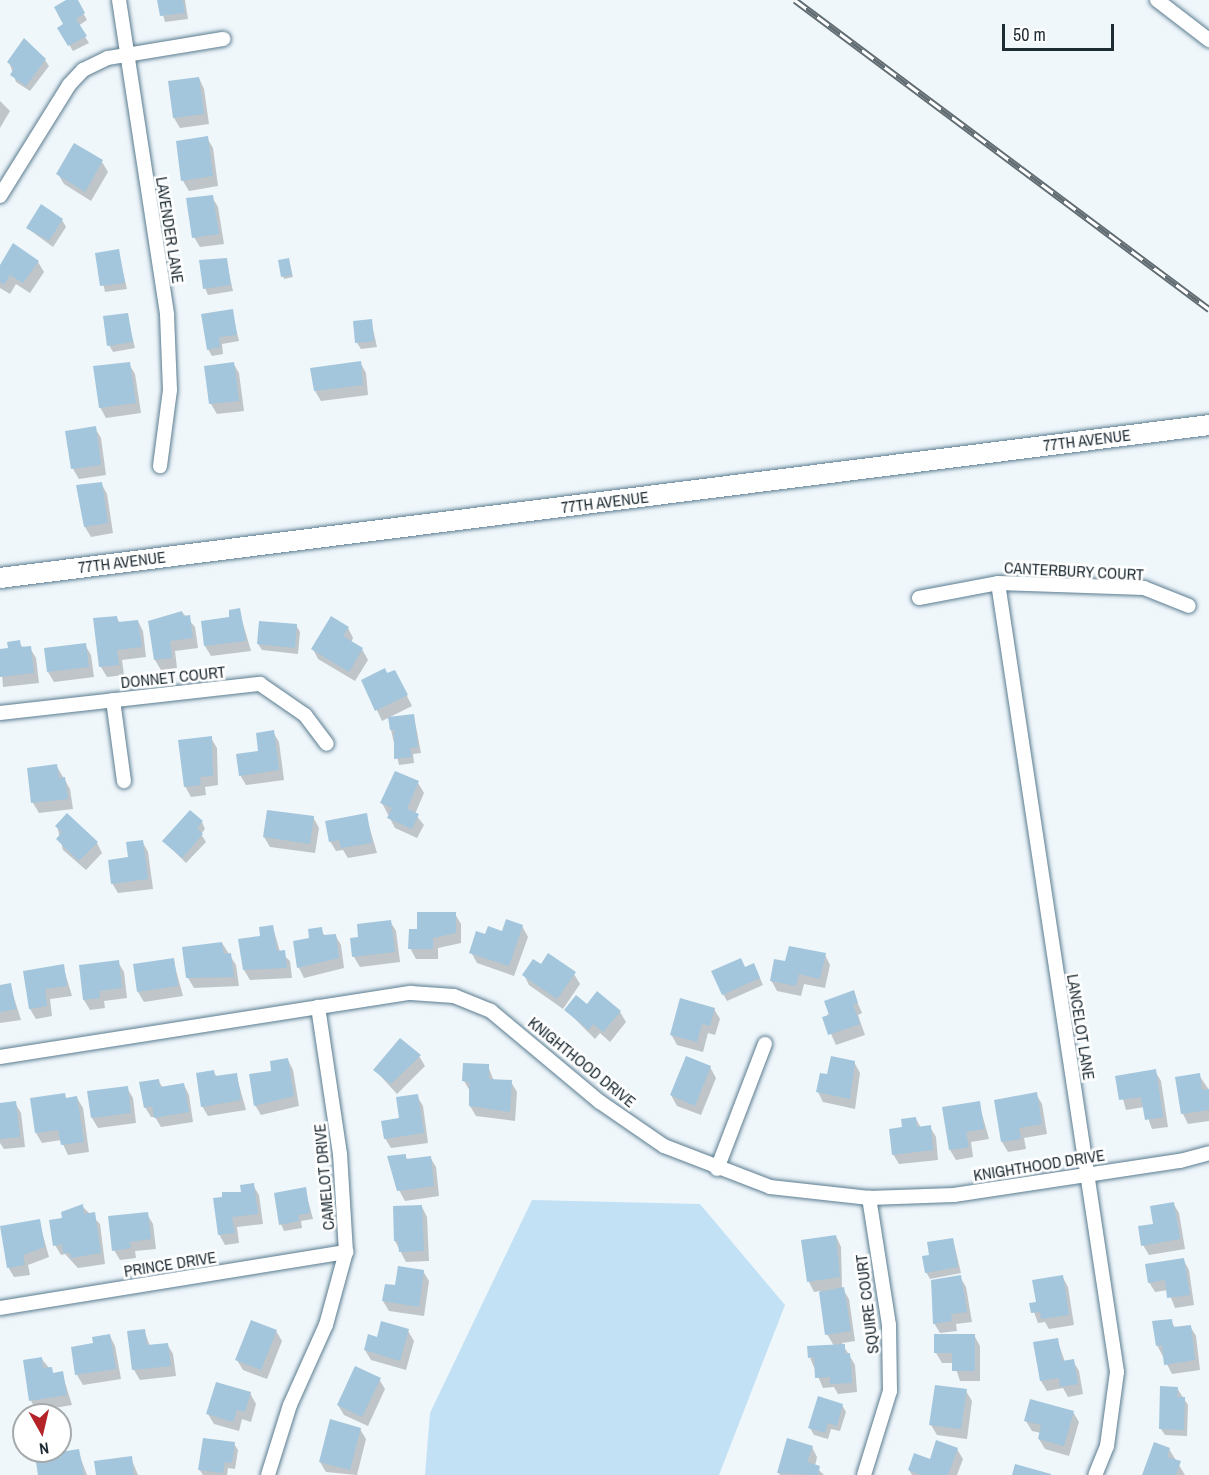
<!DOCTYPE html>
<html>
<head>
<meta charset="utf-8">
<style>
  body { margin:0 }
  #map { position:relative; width:1209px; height:1475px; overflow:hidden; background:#eff7fb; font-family:"Archivo Narrow",sans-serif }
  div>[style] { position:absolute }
  .green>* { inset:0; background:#c3e1f5 }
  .shadow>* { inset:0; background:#0003 }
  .building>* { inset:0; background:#a3c6dc }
  .roads { filter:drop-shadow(0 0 2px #5b7c90) drop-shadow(0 0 2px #5b7c90) }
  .street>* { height:14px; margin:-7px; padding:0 7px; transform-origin:7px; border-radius:7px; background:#fff }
  .secondary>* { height:20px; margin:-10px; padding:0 10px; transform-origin:10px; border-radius:10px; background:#fff }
  .rail>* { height:7px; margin-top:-3.5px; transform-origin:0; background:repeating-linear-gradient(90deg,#fff 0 14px,#616d73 0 28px); box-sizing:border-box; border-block:2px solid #616d73 }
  span { translate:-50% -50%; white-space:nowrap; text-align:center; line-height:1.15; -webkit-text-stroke:5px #fff; paint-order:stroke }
  .street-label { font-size:16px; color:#1d2b33 }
  .north { position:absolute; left:12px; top:1403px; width:60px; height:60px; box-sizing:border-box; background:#fff; border:2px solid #a5aaad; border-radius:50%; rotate:172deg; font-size:16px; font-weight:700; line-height:24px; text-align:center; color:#1d2b33 }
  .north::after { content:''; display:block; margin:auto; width:21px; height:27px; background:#b42327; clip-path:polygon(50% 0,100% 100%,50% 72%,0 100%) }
  .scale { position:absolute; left:1002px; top:24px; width:112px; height:27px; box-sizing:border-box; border:3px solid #1d2b33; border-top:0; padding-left:8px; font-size:18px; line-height:21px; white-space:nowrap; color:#1d2b33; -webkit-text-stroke:4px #fff; paint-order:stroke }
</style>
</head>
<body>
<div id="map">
  <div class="green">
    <i style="clip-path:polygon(532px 1200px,700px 1204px,785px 1305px,719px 1475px,425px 1475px,430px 1413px)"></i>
  </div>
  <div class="shadow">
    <i style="clip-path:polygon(69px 0,76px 0,87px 20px,78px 26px,89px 43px,73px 51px,59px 29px,65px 25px)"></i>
    <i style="clip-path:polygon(159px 0,185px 0,188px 19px,165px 22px)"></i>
    <i style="clip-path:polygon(45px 60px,49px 66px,30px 91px,16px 82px,9px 62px)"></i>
    <i style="clip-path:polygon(199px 78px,204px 89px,209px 124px,180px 128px,174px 118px,169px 83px)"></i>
    <i style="clip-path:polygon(0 101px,10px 111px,0 128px)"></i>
    <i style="clip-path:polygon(207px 138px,213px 148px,218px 186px,189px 191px,183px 181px)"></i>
    <i style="clip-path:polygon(102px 162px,108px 172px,91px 201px,64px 184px,58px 174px)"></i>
    <i style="clip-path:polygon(212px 197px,218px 207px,224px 244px,200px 247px,194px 237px)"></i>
    <i style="clip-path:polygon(62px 220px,66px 227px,53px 247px,27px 228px)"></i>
    <i style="clip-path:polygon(118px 250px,127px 289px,105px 292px,97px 254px)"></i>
    <i style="clip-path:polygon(226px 260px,233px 291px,208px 295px,205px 288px)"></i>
    <i style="clip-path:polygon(289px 260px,293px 277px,284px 279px,283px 276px)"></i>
    <i style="clip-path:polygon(38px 262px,44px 272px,30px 293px,16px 284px,10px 294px,0 288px,0 268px)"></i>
    <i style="clip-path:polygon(232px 311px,239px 341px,222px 344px,223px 354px,212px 356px,208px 349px)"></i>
    <i style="clip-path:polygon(127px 315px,135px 348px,113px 352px,109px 345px)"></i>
    <i style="clip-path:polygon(371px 320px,377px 347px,361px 349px,357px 343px)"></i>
    <i style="clip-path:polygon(360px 362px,366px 373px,368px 395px,321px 401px,315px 391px)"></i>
    <i style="clip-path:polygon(233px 363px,239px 373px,244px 411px,217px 414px,211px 404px,205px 367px)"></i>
    <i style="clip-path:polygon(129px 364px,135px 374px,141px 413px,106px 418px,100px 407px)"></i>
    <i style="clip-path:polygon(95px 428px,101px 438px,106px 475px,79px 479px,73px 469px)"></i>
    <i style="clip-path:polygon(101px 483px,107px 494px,113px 533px,91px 537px,85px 527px)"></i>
    <i style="clip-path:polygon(239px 610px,251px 651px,211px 656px,205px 646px)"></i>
    <i style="clip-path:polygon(182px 612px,195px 627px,198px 648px,175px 651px,177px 668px,161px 670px,155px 660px,149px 622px)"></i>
    <i style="clip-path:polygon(116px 617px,120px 623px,138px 621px,143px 631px,146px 657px,122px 660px,124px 675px,107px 677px,101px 667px,95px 620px)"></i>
    <i style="clip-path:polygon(296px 625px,300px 632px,298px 654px,262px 650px,258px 644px)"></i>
    <i style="clip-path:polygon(348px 628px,353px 638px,351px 643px,362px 649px,368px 660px,355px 681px,318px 659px,313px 649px)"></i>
    <i style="clip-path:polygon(19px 642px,23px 648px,30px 648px,36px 658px,39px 683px,3px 687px,0 650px,10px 649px)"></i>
    <i style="clip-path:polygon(85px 645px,91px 655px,94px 677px,54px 682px,48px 672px)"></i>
    <i style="clip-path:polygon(387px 675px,400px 682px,412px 706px,382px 721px,363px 680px)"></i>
    <i style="clip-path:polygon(414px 716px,421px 753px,413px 754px,414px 763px,399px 765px,391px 730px)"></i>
    <i style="clip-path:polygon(273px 732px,279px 742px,284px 780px,246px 785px,240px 775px)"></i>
    <i style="clip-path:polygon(211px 738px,217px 748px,218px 785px,205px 787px,206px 795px,191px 797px,185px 786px)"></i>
    <i style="clip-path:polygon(56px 765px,70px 789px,73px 809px,39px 813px,33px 803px)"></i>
    <i style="clip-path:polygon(418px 783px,424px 793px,415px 814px,424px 825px,417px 838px,395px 828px,382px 803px)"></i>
    <i style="clip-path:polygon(366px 815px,377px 853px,348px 858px,343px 850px,336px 851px,330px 841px)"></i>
    <i style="clip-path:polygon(313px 817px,319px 828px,315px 853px,270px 847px,264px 837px)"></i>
    <i style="clip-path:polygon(202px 822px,205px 829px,201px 834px,206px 842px,186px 863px,164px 841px)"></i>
    <i style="clip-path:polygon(57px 826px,97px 843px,102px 853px,86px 870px,63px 850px)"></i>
    <i style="clip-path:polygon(142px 841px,148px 852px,153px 889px,118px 893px,112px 883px)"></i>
    <i style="clip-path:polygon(455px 914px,461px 924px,461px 943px,438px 948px,438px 959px,416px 959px,410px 948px,418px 931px)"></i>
    <i style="clip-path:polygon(390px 921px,396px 931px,400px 962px,360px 967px,354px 957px,360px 938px)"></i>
    <i style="clip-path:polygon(522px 926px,528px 937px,514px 976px,477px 963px,471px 952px,486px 936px)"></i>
    <i style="clip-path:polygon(273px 927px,280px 952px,290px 961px,292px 978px,250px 980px,244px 970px,262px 937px)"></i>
    <i style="clip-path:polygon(321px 929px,325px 937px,335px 935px,341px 945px,344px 968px,304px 978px,299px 968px,295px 942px,310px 940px)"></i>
    <i style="clip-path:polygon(222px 943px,236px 965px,239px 986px,194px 988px,188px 978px,184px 948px)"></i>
    <i style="clip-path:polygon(825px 955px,830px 965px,825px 988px,804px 984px,801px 996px,777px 991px,771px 980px,787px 963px)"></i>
    <i style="clip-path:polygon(173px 959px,183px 996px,144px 1002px,138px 992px)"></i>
    <i style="clip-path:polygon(118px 962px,124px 972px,127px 998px,104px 1001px,105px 1008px,90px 1010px,84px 1000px)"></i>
    <i style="clip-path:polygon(63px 966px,72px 996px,50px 999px,52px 1016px,36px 1019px,30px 1009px,24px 972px)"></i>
    <i style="clip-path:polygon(757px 971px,763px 985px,727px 1001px,723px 994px)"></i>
    <i style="clip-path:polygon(574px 974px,580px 984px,563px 1009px,529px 985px,524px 975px)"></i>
    <i style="clip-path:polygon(10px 985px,21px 1020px,0 1023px,0 986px)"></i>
    <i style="clip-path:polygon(853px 992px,862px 1013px,858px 1015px,865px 1035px,836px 1045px,824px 1018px)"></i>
    <i style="clip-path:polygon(587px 1006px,620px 1012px,626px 1022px,610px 1042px,600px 1033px,595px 1039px,566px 1010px)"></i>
    <i style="clip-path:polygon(714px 1009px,720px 1019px,715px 1035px,708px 1033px,703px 1052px,677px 1045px,671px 1034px)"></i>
    <i style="clip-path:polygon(419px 1056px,425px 1066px,397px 1094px,375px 1070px)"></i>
    <i style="clip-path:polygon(288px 1060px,293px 1070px,299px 1106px,261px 1115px,255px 1105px,273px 1072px)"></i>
    <i style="clip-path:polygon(854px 1062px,860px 1073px,855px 1109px,823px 1102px,818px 1092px,828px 1076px)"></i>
    <i style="clip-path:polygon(488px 1066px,494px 1081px,511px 1082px,517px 1092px,515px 1121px,476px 1116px,470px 1106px,470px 1091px,464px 1081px)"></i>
    <i style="clip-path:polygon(710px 1067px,716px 1078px,701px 1115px,677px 1106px,671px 1095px)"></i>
    <i style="clip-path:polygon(213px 1071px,217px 1077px,236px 1074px,246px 1110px,208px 1116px,202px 1106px)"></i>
    <i style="clip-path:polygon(1155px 1071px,1161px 1081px,1168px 1127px,1152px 1129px,1144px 1107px,1126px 1110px,1117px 1077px)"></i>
    <i style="clip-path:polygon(1199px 1075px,1209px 1090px,1209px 1121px,1188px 1124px,1183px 1114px,1177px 1079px)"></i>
    <i style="clip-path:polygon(158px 1080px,163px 1088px,184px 1085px,189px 1095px,193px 1122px,161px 1127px,155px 1117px,151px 1117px,145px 1107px)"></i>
    <i style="clip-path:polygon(127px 1088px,133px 1098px,136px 1123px,98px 1128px,92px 1118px)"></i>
    <i style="clip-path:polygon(1036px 1094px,1042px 1104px,1047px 1134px,1024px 1138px,1026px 1149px,1008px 1152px,1002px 1142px)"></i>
    <i style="clip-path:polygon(417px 1096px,423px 1106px,428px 1143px,391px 1148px,385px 1138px)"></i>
    <i style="clip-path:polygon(77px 1098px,83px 1108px,89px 1152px,68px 1155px,61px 1140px,42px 1143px,36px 1133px)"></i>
    <i style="clip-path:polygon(15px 1103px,21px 1113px,25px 1147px,4px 1149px,0 1143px,0 1105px)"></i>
    <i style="clip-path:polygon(979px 1103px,989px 1139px,971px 1142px,973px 1157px,956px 1160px,950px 1150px)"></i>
    <i style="clip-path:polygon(916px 1119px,921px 1128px,930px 1127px,936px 1137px,938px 1160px,899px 1164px,893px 1154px,904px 1129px)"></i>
    <i style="clip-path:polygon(405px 1156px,408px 1160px,430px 1157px,436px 1167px,439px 1196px,405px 1201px,399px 1190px)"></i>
    <i style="clip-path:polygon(253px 1185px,259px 1195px,263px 1224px,237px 1227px,239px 1243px,225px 1245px,219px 1234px,243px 1194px)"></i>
    <i style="clip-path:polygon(305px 1189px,313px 1219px,301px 1221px,302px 1228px,284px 1231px,281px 1224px)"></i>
    <i style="clip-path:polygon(1173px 1203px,1179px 1213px,1185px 1249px,1149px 1255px,1143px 1245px)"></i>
    <i style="clip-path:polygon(82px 1206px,100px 1224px,105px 1264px,78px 1268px,65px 1254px,61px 1255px,55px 1245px,63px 1219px)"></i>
    <i style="clip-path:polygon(422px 1207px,427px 1217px,429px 1261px,406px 1262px,395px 1241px)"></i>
    <i style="clip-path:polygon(147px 1214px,153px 1224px,156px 1249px,135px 1251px,136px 1258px,120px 1260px,114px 1250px)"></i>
    <i style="clip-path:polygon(39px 1221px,49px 1257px,28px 1265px,30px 1275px,14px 1277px,8px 1267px)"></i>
    <i style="clip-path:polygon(836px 1236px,841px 1247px,842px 1288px,849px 1299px,855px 1341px,842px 1343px,855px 1365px,857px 1392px,838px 1394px,834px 1387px,823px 1388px,810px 1358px,834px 1346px,827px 1334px,820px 1291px,814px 1292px,809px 1282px,802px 1242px)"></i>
    <i style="clip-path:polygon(953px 1239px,961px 1273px,930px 1279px,926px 1272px,931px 1256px)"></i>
    <i style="clip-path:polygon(1183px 1259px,1189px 1270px,1194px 1305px,1175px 1308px,1168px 1290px,1155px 1292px,1149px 1282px)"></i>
    <i style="clip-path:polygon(423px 1271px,429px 1281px,424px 1316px,389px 1311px,383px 1301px,396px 1287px)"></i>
    <i style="clip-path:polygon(1062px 1276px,1068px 1287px,1074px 1325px,1049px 1329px,1045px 1322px,1038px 1323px,1031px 1304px,1038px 1303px)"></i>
    <i style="clip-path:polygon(960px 1277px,966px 1287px,972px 1322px,956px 1324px,957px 1331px,940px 1333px,934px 1323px)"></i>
    <i style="clip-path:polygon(1171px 1320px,1175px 1328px,1190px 1326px,1196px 1336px,1200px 1370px,1172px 1374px,1157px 1345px)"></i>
    <i style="clip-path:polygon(144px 1330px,150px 1346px,167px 1344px,173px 1354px,176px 1376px,140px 1380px,134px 1370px,129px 1332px)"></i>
    <i style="clip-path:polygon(276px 1331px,282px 1341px,267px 1379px,243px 1370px,237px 1360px)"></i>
    <i style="clip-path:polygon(408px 1331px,414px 1341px,406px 1370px,371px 1360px,365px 1350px,378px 1339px)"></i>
    <i style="clip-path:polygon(974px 1335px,980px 1346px,980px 1381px,960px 1381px,954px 1363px,942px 1363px,936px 1353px)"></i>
    <i style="clip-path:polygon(110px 1336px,115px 1346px,121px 1379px,83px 1385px,77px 1375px,95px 1344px)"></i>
    <i style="clip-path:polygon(1057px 1339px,1065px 1362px,1073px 1361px,1079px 1371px,1083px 1394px,1068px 1397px,1063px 1388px,1047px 1391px,1041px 1381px)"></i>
    <i style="clip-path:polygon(41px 1358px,54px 1374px,62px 1373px,72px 1405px,37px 1411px,31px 1401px)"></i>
    <i style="clip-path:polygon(379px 1379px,385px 1389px,368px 1426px,344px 1415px,338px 1405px)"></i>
    <i style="clip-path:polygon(1177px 1388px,1188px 1405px,1187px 1436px,1165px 1435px,1161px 1429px)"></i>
    <i style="clip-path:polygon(966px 1391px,972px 1401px,967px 1439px,937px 1435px,931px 1425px)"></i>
    <i style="clip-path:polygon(250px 1393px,256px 1404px,251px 1422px,242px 1419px,239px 1431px,214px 1424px,208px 1414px)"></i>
    <i style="clip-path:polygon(842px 1405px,846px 1412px,840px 1431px,831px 1429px,828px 1439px,814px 1435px,810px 1428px)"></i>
    <i style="clip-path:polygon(1073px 1412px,1079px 1422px,1069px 1456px,1045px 1449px,1039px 1439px,1041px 1433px,1032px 1431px,1026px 1421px)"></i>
    <i style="clip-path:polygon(360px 1429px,366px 1439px,357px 1475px,326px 1472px,320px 1462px)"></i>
    <i style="clip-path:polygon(234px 1444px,238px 1450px,235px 1469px,228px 1468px,227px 1475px,203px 1475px,199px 1469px)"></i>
    <i style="clip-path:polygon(812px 1447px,817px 1457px,815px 1466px,824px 1475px,780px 1475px,778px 1472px)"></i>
    <i style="clip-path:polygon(957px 1449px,963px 1459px,957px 1475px,912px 1475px,909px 1470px)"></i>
    <i style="clip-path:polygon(1169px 1449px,1185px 1475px,1144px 1475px)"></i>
    <i style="clip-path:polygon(78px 1451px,87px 1475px,40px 1475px)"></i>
    <i style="clip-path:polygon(131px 1458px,138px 1475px,97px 1475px)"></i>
  </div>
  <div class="building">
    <i style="clip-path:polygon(66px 0,78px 0,85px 13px,76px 19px,87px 36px,68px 46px,57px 28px,63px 24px,54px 7px)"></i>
    <i style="clip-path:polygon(157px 0,183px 0,185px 13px,160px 16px)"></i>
    <i style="clip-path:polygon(24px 38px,46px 59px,26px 86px,10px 75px,14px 68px,7px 62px)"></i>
    <i style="clip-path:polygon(199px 77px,204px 114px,173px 118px,168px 81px)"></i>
    <i style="clip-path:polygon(208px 136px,213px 176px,181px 181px,176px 141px)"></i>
    <i style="clip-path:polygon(74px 143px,103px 160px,85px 192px,56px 174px)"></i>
    <i style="clip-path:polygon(213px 195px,219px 234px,192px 238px,186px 198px)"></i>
    <i style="clip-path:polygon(41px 204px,63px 219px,49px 241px,26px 228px)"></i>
    <i style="clip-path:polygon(13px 243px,39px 261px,23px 283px,10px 275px,4px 285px,0 282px,0 265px)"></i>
    <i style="clip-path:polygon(119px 249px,125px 283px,100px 286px,95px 253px)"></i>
    <i style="clip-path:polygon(227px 258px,231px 285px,203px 289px,199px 260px)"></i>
    <i style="clip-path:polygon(289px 258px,292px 275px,281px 277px,278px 260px)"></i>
    <i style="clip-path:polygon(233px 309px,237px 335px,219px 337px,220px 347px,207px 350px,201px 314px)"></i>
    <i style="clip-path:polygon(128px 313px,133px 342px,107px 346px,103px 316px)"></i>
    <i style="clip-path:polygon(372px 319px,374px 341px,355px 343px,353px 321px)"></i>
    <i style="clip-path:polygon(361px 361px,363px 385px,314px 391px,310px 368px)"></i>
    <i style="clip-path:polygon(130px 362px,136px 403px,99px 408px,93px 366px)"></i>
    <i style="clip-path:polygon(234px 362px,239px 401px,209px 404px,204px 366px)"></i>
    <i style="clip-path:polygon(96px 426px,101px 465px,71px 469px,65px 431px)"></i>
    <i style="clip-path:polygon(102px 482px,108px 523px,84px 527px,76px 485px)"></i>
    <i style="clip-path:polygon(240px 608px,246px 641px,204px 646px,201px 621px,229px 617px,229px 610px)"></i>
    <i style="clip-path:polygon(182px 611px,183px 616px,190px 615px,193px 638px,170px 641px,172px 658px,154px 660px,148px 621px)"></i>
    <i style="clip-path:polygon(117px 616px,118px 622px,138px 620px,142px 647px,117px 650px,119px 665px,99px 667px,93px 618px)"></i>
    <i style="clip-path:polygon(331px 616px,349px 627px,343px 636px,363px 648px,349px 672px,311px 649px)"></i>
    <i style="clip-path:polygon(259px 621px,297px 624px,295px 648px,257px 644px)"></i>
    <i style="clip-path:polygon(20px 640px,21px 647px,31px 646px,34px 673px,0 677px,0 649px,8px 648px,7px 642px)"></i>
    <i style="clip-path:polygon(86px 643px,89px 667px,47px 672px,44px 648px)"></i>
    <i style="clip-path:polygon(385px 668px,387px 673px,395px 670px,408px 695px,375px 711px,361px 680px)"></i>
    <i style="clip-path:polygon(414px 714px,418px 747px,410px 748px,412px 757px,394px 759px,394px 730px,390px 730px,388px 717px)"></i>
    <i style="clip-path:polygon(274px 730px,279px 770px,239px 776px,236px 754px,258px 751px,256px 733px)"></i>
    <i style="clip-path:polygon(212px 736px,213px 776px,200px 777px,201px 785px,184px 787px,178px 740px)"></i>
    <i style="clip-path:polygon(57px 764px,59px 778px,65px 777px,68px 799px,31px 803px,27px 768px)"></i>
    <i style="clip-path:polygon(395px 771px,419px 781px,407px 809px,419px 814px,412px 829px,387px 818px,392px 808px,380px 803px)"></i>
    <i style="clip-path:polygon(190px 810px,203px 821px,197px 828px,203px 834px,182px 858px,162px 841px)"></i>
    <i style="clip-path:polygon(267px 810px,314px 816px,310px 844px,263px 837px)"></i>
    <i style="clip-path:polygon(67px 813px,98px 842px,79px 861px,56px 839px,62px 832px,55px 826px)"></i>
    <i style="clip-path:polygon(367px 813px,372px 843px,341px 848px,339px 840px,329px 842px,325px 821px)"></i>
    <i style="clip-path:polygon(143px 840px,148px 879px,111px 884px,108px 860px,128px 857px,126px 842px)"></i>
    <i style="clip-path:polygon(417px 912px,456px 912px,456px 933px,433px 938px,433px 949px,408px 949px,409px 929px,417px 929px)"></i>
    <i style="clip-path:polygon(506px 919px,523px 925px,509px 966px,469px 953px,476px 931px,485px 934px,488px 926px,502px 931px)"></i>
    <i style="clip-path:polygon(391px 920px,395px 952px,352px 957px,350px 938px,358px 937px,357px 924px)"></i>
    <i style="clip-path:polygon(273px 925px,277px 951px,285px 950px,287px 968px,243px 970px,238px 939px,260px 936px,259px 927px)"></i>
    <i style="clip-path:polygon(322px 927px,323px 935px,336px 934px,339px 958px,297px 968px,293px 941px,309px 938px,308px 929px)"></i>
    <i style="clip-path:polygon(222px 942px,224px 954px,231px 953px,234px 977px,186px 978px,182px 947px)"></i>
    <i style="clip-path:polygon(789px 946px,826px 953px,820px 979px,799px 974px,796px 986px,770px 981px,774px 959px,785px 961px)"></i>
    <i style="clip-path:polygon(548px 953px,576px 972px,557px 999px,522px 975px,533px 959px,541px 964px)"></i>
    <i style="clip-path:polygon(174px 958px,178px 986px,137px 992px,133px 964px)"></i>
    <i style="clip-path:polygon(741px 958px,745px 967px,754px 963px,760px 978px,722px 995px,711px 971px)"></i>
    <i style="clip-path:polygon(119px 960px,122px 988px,99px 991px,100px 998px,83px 1000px,79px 965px)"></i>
    <i style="clip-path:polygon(64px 964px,67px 986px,45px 989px,47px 1006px,29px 1009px,23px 971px)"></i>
    <i style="clip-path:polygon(11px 983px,16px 1009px,0 1012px,0 985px)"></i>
    <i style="clip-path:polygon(854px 990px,858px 1003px,853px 1004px,860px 1024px,828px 1035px,822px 1017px,829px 1015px,824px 1001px)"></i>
    <i style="clip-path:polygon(597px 991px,621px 1011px,603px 1032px,593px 1024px,589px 1030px,564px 1010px,576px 995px,587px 1004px)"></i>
    <i style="clip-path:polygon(680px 998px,715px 1008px,710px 1026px,702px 1024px,697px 1042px,670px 1035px)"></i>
    <i style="clip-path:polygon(400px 1038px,421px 1055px,391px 1084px,373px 1070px)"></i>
    <i style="clip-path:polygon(686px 1056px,711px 1066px,695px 1106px,670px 1095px)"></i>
    <i style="clip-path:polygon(831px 1056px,855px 1061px,850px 1099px,816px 1092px,820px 1073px,827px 1074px)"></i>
    <i style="clip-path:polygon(288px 1058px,294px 1096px,254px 1106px,249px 1074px,271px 1071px,270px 1061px)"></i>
    <i style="clip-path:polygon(463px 1063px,489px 1064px,489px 1079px,512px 1080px,510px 1112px,469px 1106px,469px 1082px,462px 1081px)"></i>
    <i style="clip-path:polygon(1156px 1069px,1163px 1117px,1145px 1120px,1141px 1097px,1119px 1100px,1115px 1076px)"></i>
    <i style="clip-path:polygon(214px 1070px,215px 1076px,237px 1073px,241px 1100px,201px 1107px,196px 1073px)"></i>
    <i style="clip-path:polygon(1200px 1073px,1202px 1090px,1209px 1089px,1209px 1110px,1181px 1114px,1175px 1077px)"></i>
    <i style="clip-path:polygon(159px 1079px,160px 1087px,184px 1083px,189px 1112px,154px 1118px,152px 1106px,144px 1108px,139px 1082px)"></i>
    <i style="clip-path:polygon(128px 1086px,131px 1113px,91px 1118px,87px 1091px)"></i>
    <i style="clip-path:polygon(1037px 1092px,1042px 1124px,1019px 1128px,1021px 1139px,1001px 1142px,994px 1100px)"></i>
    <i style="clip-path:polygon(65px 1093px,66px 1098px,77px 1096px,84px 1142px,61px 1145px,58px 1130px,35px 1133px,30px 1098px)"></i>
    <i style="clip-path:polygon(418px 1094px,424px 1133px,384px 1139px,381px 1121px,399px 1118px,396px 1097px)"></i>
    <i style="clip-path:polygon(16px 1101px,20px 1137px,0 1139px,0 1103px)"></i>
    <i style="clip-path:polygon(980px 1101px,984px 1129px,966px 1132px,969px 1147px,949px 1150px,942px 1107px)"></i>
    <i style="clip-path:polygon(916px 1117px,917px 1127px,931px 1125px,933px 1150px,892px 1155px,889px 1129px,902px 1127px,901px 1119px)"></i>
    <i style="clip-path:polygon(406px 1154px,406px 1159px,431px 1156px,434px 1186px,397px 1191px,387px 1156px)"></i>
    <i style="clip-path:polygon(254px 1183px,258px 1214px,232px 1217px,235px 1233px,218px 1235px,213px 1198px,222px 1197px,222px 1192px,241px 1192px,240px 1185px)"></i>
    <i style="clip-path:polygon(306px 1187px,310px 1213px,298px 1215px,299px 1221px,279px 1225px,274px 1193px)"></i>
    <i style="clip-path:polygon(1174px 1202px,1180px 1239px,1141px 1246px,1138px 1226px,1153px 1224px,1150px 1206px)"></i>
    <i style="clip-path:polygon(83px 1204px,84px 1214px,95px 1212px,101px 1253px,71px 1258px,70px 1253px,63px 1253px,62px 1244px,53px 1246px,49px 1220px,62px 1218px,61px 1212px)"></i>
    <i style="clip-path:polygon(422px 1205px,424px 1251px,399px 1252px,398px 1241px,394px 1241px,393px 1206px)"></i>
    <i style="clip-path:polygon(148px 1212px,151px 1239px,130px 1242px,131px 1248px,112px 1251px,108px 1216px)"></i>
    <i style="clip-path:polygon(40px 1219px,45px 1247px,23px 1255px,25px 1265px,7px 1268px,0 1226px)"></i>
    <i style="clip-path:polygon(836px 1235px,840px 1277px,807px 1282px,801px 1240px)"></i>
    <i style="clip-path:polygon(953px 1238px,958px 1267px,925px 1273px,922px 1256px,929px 1255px,927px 1242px)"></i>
    <i style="clip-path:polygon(1184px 1258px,1190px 1295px,1167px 1298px,1165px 1280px,1148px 1283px,1145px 1264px)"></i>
    <i style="clip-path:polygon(398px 1266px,424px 1270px,419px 1307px,382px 1301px,385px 1284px,395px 1285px)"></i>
    <i style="clip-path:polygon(961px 1275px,967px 1312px,951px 1314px,952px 1321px,933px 1324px,931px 1280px)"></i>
    <i style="clip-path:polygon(1063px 1275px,1069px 1315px,1041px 1319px,1040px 1312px,1031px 1313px,1029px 1303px,1036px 1302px,1032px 1280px)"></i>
    <i style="clip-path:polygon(844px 1287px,851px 1331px,825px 1335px,819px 1292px)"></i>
    <i style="clip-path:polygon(1172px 1319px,1173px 1327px,1191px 1325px,1195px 1360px,1164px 1365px,1162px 1345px,1156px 1346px,1152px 1321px)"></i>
    <i style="clip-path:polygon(251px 1320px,277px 1330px,261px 1370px,235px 1360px)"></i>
    <i style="clip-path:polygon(381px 1321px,409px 1329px,400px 1361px,364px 1350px,368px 1334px,377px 1337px)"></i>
    <i style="clip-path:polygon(145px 1329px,147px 1345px,168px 1343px,171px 1366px,132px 1370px,127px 1331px)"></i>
    <i style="clip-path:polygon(110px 1334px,116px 1369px,75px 1375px,71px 1347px,93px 1343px,92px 1337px)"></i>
    <i style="clip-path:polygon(934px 1334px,975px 1334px,975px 1371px,952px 1371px,952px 1353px,934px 1353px)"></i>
    <i style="clip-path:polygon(1058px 1338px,1062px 1361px,1074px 1359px,1078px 1384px,1060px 1387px,1059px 1378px,1040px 1381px,1033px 1342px)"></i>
    <i style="clip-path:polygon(845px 1344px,845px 1354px,850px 1353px,852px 1383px,830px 1384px,830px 1377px,815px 1378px,814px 1357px,808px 1358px,807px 1346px)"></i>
    <i style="clip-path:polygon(42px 1357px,43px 1368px,52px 1367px,53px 1373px,63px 1371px,67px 1395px,29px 1401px,23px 1360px)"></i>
    <i style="clip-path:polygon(355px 1366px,381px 1378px,362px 1417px,337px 1405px)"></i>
    <i style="clip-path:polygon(216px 1382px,251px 1392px,245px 1412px,237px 1410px,233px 1422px,206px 1414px)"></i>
    <i style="clip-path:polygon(935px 1385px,967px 1389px,961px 1429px,929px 1425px)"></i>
    <i style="clip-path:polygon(1160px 1386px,1178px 1387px,1177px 1397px,1185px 1397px,1184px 1430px,1159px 1429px)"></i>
    <i style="clip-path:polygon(818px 1396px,843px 1404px,837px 1426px,828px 1423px,825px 1433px,808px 1428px)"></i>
    <i style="clip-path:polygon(1030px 1399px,1074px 1411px,1064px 1446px,1038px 1439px,1041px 1425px,1024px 1421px)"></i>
    <i style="clip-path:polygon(330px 1419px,361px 1428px,350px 1470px,319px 1462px)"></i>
    <i style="clip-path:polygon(203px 1438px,235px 1442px,232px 1463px,225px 1462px,223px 1473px,198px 1470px)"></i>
    <i style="clip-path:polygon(787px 1438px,813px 1446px,807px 1462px,820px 1466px,818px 1475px,777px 1473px)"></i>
    <i style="clip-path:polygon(936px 1440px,958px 1448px,948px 1475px,921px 1475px,908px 1470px,914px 1453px,930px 1459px)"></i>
    <i style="clip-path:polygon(1154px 1442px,1170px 1448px,1167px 1457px,1181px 1461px,1176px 1475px,1142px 1475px)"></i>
    <i style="clip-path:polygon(79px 1449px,84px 1475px,38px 1475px,35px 1456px)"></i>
    <i style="clip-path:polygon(132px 1456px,134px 1475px,96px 1475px,94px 1461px)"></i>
    <i style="clip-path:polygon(1015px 1464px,1051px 1474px,1051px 1475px,1012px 1475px)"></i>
  </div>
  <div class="roads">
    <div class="street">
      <i style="left:119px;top:0;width:319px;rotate:81.3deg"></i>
      <i style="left:167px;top:315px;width:75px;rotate:87.7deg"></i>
      <i style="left:170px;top:390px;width:77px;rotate:97.5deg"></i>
      <i style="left:1157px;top:0;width:66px;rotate:37.6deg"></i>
      <i style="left:0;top:196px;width:131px;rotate:-58.1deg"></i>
      <i style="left:69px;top:85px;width:21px;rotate:-47deg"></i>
      <i style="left:83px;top:70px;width:28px;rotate:-26deg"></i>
      <i style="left:108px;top:58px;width:117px;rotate:-9.4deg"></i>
      <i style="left:998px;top:583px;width:798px;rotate:81.42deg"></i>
      <i style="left:1117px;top:1372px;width:75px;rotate:97.7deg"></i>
      <i style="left:1107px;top:1446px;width:31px;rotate:112deg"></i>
      <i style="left:919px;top:598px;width:80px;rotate:-10.8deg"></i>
      <i style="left:998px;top:583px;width:59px;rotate:1.9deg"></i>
      <i style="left:1057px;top:585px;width:87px;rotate:2deg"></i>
      <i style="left:1144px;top:588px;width:48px;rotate:21.8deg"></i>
      <i style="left:113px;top:700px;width:82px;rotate:82.3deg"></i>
      <i style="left:0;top:713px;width:262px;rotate:-6.4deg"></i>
      <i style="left:260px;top:684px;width:55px;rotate:34.6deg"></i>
      <i style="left:305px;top:715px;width:36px;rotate:53deg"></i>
      <i style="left:0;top:1057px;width:416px;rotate:-8.9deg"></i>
      <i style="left:411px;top:993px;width:43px;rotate:4deg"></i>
      <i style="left:454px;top:996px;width:40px;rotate:22deg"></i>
      <i style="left:491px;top:1011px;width:142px;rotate:39.9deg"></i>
      <i style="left:600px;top:1102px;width:78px;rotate:34.5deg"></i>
      <i style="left:664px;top:1146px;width:114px;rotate:21.1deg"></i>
      <i style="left:770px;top:1187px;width:100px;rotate:6.3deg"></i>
      <i style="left:869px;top:1198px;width:85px;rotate:-2deg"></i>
      <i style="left:954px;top:1195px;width:229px;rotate:-8.6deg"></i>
      <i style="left:1180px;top:1161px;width:30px;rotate:-15deg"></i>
      <i style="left:717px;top:1169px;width:134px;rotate:-69deg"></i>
      <i style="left:0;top:1308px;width:351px;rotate:-9.2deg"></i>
      <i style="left:268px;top:1475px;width:73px;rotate:-72.6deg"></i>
      <i style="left:290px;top:1405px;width:88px;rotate:-65.8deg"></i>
      <i style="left:326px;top:1325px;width:76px;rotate:-74.7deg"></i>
      <i style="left:346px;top:1252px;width:98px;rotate:-93.5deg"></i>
      <i style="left:340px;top:1154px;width:149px;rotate:-98.5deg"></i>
      <i style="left:864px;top:1475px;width:88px;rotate:-72.8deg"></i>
      <i style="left:890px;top:1391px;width:66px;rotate:-90.9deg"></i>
      <i style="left:889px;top:1325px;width:129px;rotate:-98.9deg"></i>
    </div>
    <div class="secondary">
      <i style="left:0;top:578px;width:1219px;rotate:-7.21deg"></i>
    </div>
  </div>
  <div class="rail">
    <i style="left:795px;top:0;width:517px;rotate:36.74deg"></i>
  </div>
  <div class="street-label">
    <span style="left:170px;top:230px;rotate:81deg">LAVENDER LANE</span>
    <span style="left:1087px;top:440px;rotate:-7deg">77TH AVENUE</span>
    <span style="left:605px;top:502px;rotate:-7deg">77TH AVENUE</span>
    <span style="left:122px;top:562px;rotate:-7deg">77TH AVENUE</span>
    <span style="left:1074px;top:571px;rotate:3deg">CANTERBURY COURT</span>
    <span style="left:173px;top:677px;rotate:-6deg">DONNET COURT</span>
    <span style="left:1081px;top:1027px;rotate:81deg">LANCELOT LANE</span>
    <span style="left:582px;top:1062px;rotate:39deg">KNIGHTHOOD DRIVE</span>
    <span style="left:1039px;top:1165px;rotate:-9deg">KNIGHTHOOD DRIVE</span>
    <span style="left:324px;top:1177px;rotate:-95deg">CAMELOT DRIVE</span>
    <span style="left:170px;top:1264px;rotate:-9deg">PRINCE DRIVE</span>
    <span style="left:867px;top:1304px;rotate:-97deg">SQUIRE COURT</span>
  </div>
  <div class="north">N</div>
  <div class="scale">50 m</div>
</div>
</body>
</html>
